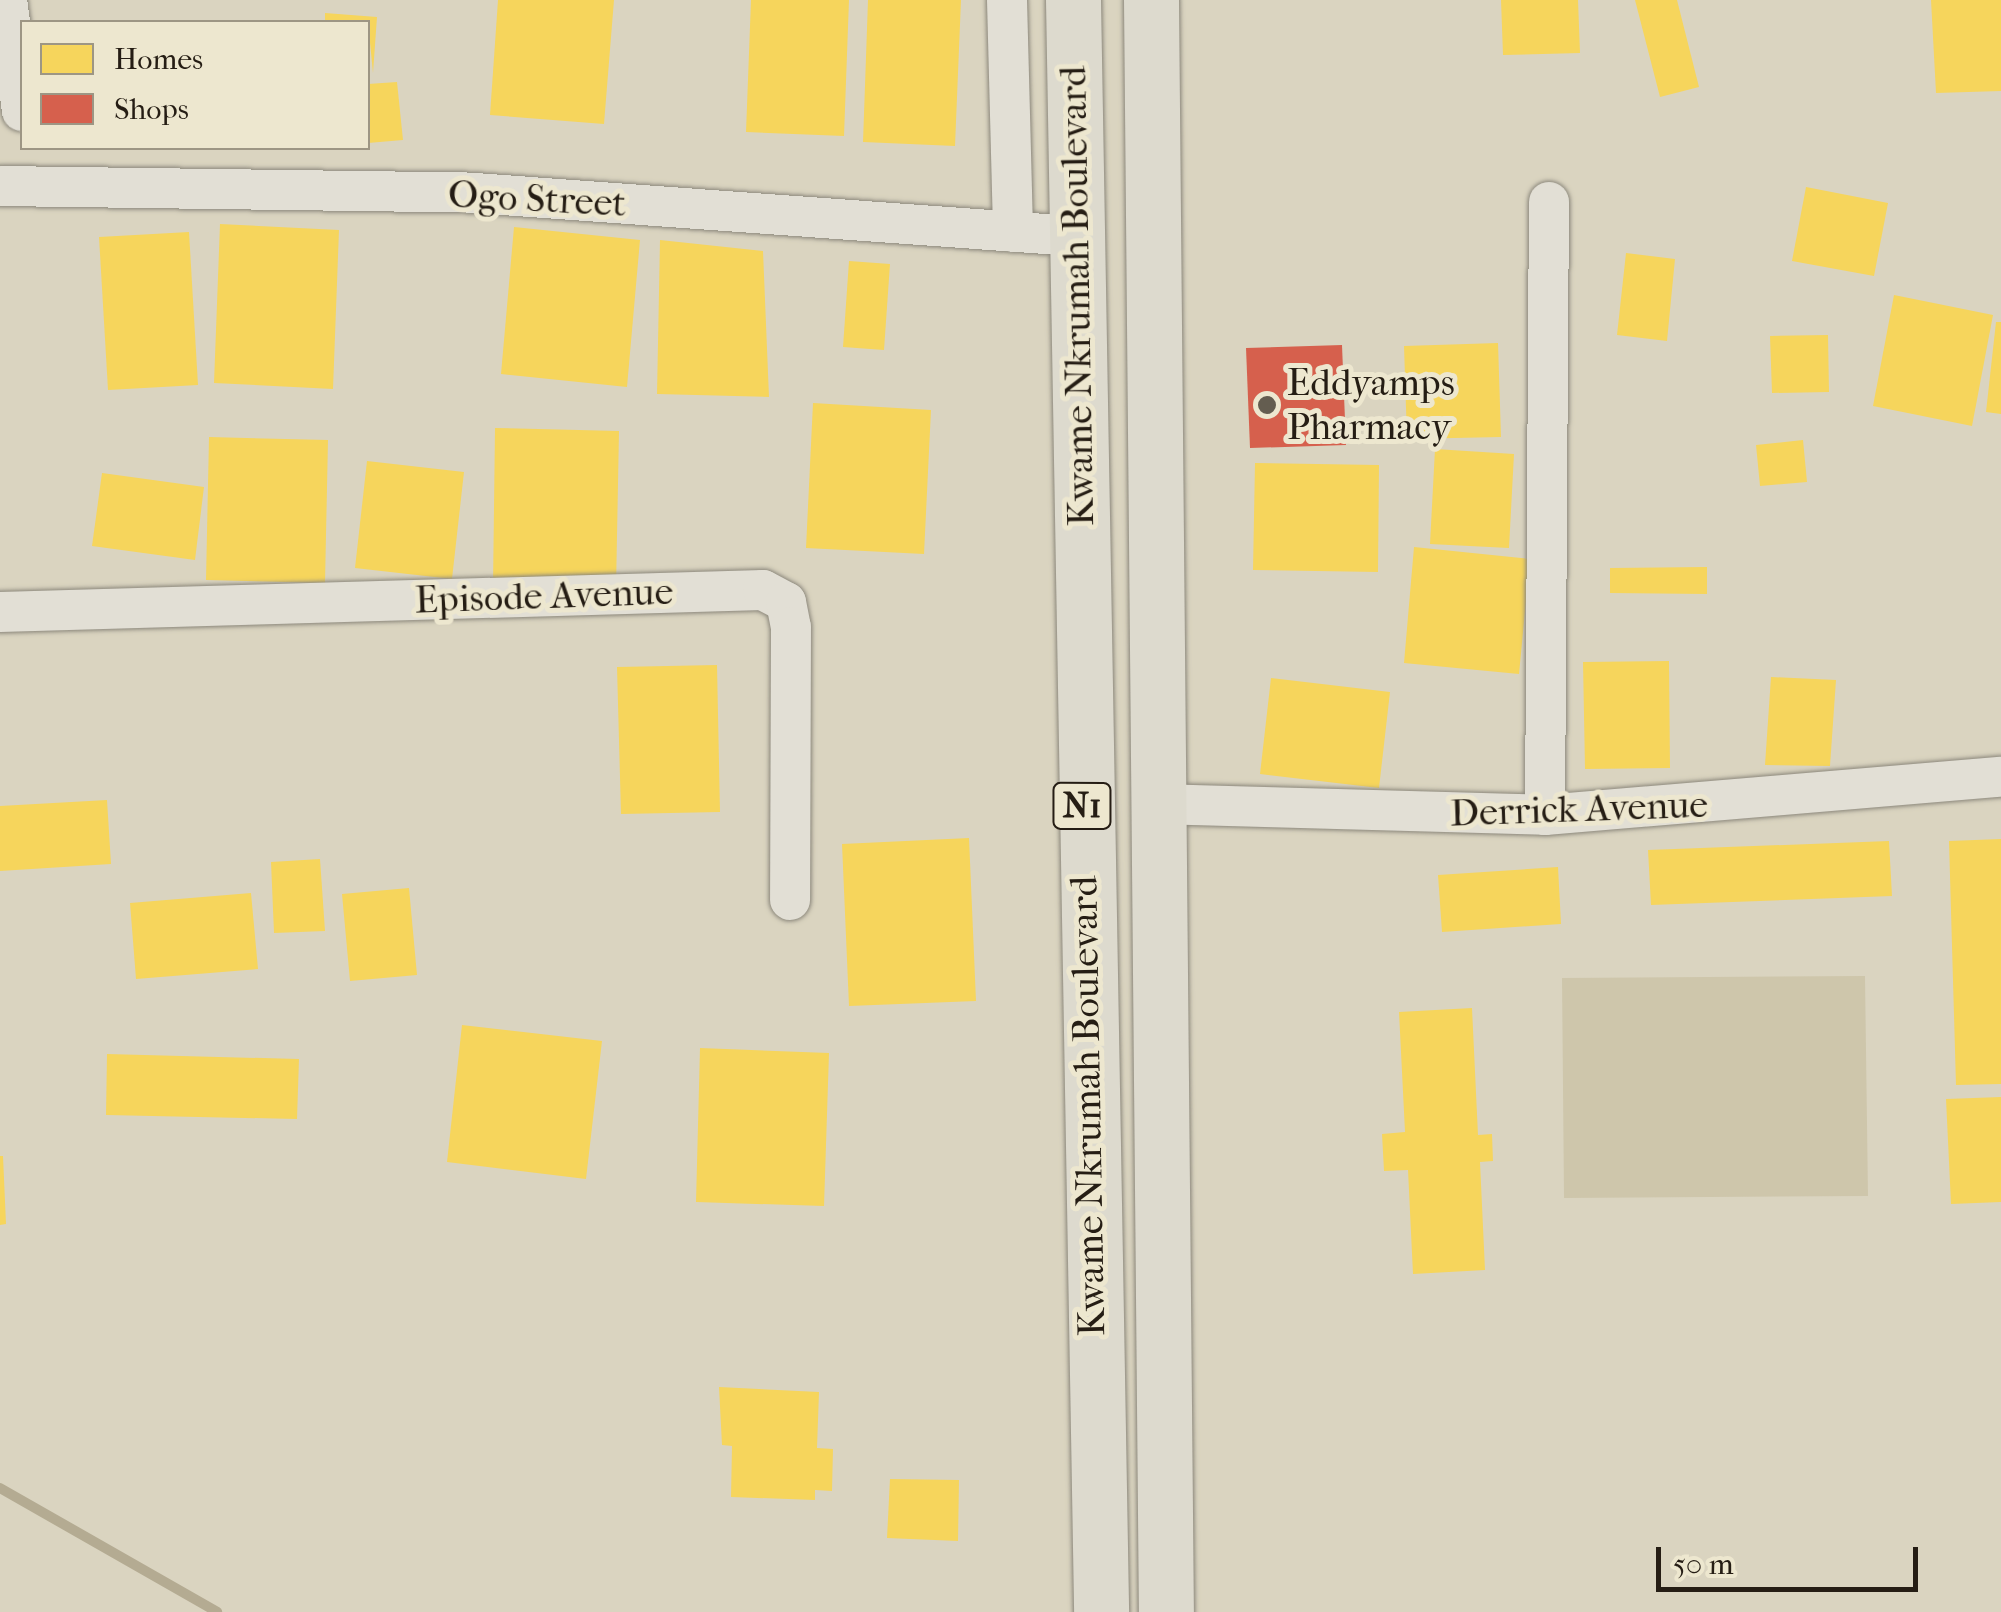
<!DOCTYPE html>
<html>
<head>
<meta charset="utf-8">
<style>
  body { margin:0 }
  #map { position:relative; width:2001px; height:1612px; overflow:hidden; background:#dad4c0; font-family:"IM FELL French Canon",serif }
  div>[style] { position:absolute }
  .green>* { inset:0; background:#cec6ab }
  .homes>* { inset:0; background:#f6d55c }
  .shops>* { inset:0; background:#d6604d }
  .stream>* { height:10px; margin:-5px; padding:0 5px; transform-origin:5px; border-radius:5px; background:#b4ab92 }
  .roads { filter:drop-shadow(0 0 2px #8c887c) drop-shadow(0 0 2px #8c887c) }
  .street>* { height:40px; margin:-20px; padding:0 20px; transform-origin:20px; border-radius:20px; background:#e2dfd5 }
  .highway>* { height:55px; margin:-27.5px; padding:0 27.5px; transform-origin:27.5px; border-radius:27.5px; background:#dddace }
  .dots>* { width:28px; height:28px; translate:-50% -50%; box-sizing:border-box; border:5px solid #ede7cf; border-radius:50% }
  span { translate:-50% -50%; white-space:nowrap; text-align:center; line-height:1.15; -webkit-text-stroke:10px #ede7cf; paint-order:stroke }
  .shield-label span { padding:2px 8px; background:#ede7cf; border:2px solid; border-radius:8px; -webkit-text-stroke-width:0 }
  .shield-label { font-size:35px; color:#251d14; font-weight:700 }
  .street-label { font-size:38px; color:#251d14 }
  .poi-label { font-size:38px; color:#251d14 }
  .left { translate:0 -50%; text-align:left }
  .legend { position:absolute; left:20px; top:20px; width:350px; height:130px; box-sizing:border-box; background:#ede7cf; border:2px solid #9d9684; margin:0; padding:12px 18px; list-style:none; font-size:30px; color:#251d14 }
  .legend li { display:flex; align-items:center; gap:20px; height:50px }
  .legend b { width:50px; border:2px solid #9d9684 }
  .scale { position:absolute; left:1656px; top:1547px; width:262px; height:45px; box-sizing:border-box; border:5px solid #251d14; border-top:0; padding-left:12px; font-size:30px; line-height:35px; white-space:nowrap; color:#251d14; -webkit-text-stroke:8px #ede7cf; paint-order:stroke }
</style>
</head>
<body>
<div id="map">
  <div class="green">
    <i style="clip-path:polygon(1865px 976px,1868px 1196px,1564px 1198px,1562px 978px)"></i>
  </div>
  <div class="homes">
    <i style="clip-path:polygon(498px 0,614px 0,604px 124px,490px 115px)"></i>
    <i style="clip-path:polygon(751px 0,849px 0,844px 136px,746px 132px)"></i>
    <i style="clip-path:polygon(868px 0,961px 0,955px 146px,863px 142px)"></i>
    <i style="clip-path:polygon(1501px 0,1578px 0,1580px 53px,1503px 55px)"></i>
    <i style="clip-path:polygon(1635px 0,1677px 0,1699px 87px,1660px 97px)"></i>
    <i style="clip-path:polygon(1931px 0,2001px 0,2001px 91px,1936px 93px)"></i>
    <i style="clip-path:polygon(325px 13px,377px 17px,373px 73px,368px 22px,325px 22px)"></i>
    <i style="clip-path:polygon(397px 82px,403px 140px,368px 143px,368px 84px)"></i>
    <i style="clip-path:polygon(1806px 187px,1888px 203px,1874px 276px,1792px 261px)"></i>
    <i style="clip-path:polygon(220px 224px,339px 230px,333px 389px,214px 383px)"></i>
    <i style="clip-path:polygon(514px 227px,640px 240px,627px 387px,501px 374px)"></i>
    <i style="clip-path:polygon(189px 232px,198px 385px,108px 390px,99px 237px)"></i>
    <i style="clip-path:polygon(660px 240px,763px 251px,769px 397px,657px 394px)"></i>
    <i style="clip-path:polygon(1626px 253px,1675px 259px,1667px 341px,1617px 335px)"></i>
    <i style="clip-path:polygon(849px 261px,890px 264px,884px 350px,843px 347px)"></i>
    <i style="clip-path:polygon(1894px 295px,1993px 315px,1972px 426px,1873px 406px)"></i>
    <i style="clip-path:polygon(1996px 322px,2001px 322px,2001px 414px,1986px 412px)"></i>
    <i style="clip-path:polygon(1828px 335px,1829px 392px,1772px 393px,1770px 336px)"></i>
    <i style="clip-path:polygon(1498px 343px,1501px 437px,1407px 439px,1404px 346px)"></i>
    <i style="clip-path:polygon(813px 403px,931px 410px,924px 554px,806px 548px)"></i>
    <i style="clip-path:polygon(495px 428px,619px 431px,616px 589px,493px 586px)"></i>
    <i style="clip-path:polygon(209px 437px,328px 440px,325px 583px,206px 580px)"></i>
    <i style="clip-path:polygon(1803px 440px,1807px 482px,1760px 486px,1756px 445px)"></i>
    <i style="clip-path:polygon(1435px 449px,1514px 454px,1509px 548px,1430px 544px)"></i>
    <i style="clip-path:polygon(367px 461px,464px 472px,452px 579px,355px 568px)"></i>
    <i style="clip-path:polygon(1255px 463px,1379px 465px,1378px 572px,1253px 570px)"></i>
    <i style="clip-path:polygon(102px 473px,204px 487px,195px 560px,92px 546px)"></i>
    <i style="clip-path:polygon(1414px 547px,1530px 559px,1519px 674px,1404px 663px)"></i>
    <i style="clip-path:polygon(1707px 567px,1707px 594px,1610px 593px,1610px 568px)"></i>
    <i style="clip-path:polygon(1669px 661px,1670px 768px,1585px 769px,1583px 662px)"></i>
    <i style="clip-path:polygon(717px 665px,720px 812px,621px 814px,617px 667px)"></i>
    <i style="clip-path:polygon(1771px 677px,1836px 680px,1830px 766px,1765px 765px)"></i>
    <i style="clip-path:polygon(1271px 678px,1390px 692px,1379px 788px,1260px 774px)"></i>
    <i style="clip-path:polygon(107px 800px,111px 864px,0 871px,0 806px)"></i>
    <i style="clip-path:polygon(969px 838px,976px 1001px,849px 1006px,842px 844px)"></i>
    <i style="clip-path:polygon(2001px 839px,2001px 1084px,1956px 1085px,1949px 841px)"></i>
    <i style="clip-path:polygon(1889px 841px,1892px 896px,1651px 905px,1648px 850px)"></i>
    <i style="clip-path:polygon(320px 859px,325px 931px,274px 933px,271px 862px)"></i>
    <i style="clip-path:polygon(1558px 867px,1561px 924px,1442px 932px,1438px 875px)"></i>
    <i style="clip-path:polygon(409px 888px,417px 975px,350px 981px,342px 894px)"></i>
    <i style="clip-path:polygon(251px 893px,258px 969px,136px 979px,130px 903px)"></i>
    <i style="clip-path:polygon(1472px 1008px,1478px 1135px,1492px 1134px,1493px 1161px,1480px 1162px,1485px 1270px,1413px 1274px,1408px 1170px,1384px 1171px,1382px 1134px,1405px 1132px,1399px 1012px)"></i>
    <i style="clip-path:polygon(462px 1025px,602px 1041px,586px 1179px,447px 1162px)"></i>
    <i style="clip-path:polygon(700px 1048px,829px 1053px,824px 1206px,696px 1202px)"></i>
    <i style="clip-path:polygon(107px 1054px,299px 1059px,297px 1119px,106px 1115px)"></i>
    <i style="clip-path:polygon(2001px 1097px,2001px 1202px,1951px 1204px,1946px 1099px)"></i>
    <i style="clip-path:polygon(0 1156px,3px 1156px,6px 1224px,0 1225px)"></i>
    <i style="clip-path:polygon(719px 1387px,819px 1392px,817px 1448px,833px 1449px,832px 1491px,815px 1490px,815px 1500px,731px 1497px,732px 1446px,722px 1445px)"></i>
    <i style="clip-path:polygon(890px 1479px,959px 1480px,958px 1541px,887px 1538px)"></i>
  </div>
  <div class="shops">
    <i style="clip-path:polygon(1342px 345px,1346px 445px,1250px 448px,1246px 348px)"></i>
  </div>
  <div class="stream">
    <i style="left:0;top:1488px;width:250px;rotate:29.7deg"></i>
  </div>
  <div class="roads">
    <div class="street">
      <i style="left:7px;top:0;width:112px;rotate:82.3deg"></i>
      <i style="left:1007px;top:0;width:232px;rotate:88.5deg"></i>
      <i style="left:0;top:186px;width:475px;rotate:0.8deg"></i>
      <i style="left:475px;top:193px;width:600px;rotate:4.11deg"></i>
      <i style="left:0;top:612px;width:763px;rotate:-1.65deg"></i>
      <i style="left:763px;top:590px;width:26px;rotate:28deg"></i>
      <i style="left:786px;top:602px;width:25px;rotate:79deg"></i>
      <i style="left:791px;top:627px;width:273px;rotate:90.2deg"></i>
      <i style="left:1156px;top:804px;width:389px;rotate:1.6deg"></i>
      <i style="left:1545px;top:815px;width:458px;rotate:-4.8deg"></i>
      <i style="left:1545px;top:815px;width:613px;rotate:-89.63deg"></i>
    </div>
    <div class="highway">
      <i style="left:1073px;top:0;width:1612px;rotate:89deg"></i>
      <i style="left:1151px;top:0;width:1612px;rotate:89.47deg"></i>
    </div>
  </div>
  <div class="dots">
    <i style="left:1267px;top:405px;background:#645d50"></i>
  </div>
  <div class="shield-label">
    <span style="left:1082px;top:806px">N1</span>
  </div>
  <div class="street-label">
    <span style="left:537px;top:199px;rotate:3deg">Ogo Street</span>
    <span style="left:1077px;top:296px;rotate:-91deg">Kwame Nkrumah Boulevard</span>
    <span style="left:544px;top:596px;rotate:-2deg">Episode Avenue</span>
    <span style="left:1579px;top:809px;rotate:-2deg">Derrick Avenue</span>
    <span style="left:1088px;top:1106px;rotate:-91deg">Kwame Nkrumah Boulevard</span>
  </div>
  <div class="poi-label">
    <span class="left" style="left:1287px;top:405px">Eddyamps<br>Pharmacy</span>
  </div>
  <ul class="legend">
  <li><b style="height:28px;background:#f6d55c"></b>Homes</li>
  <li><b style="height:28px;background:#d6604d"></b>Shops</li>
  </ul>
  <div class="scale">50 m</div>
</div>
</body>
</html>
